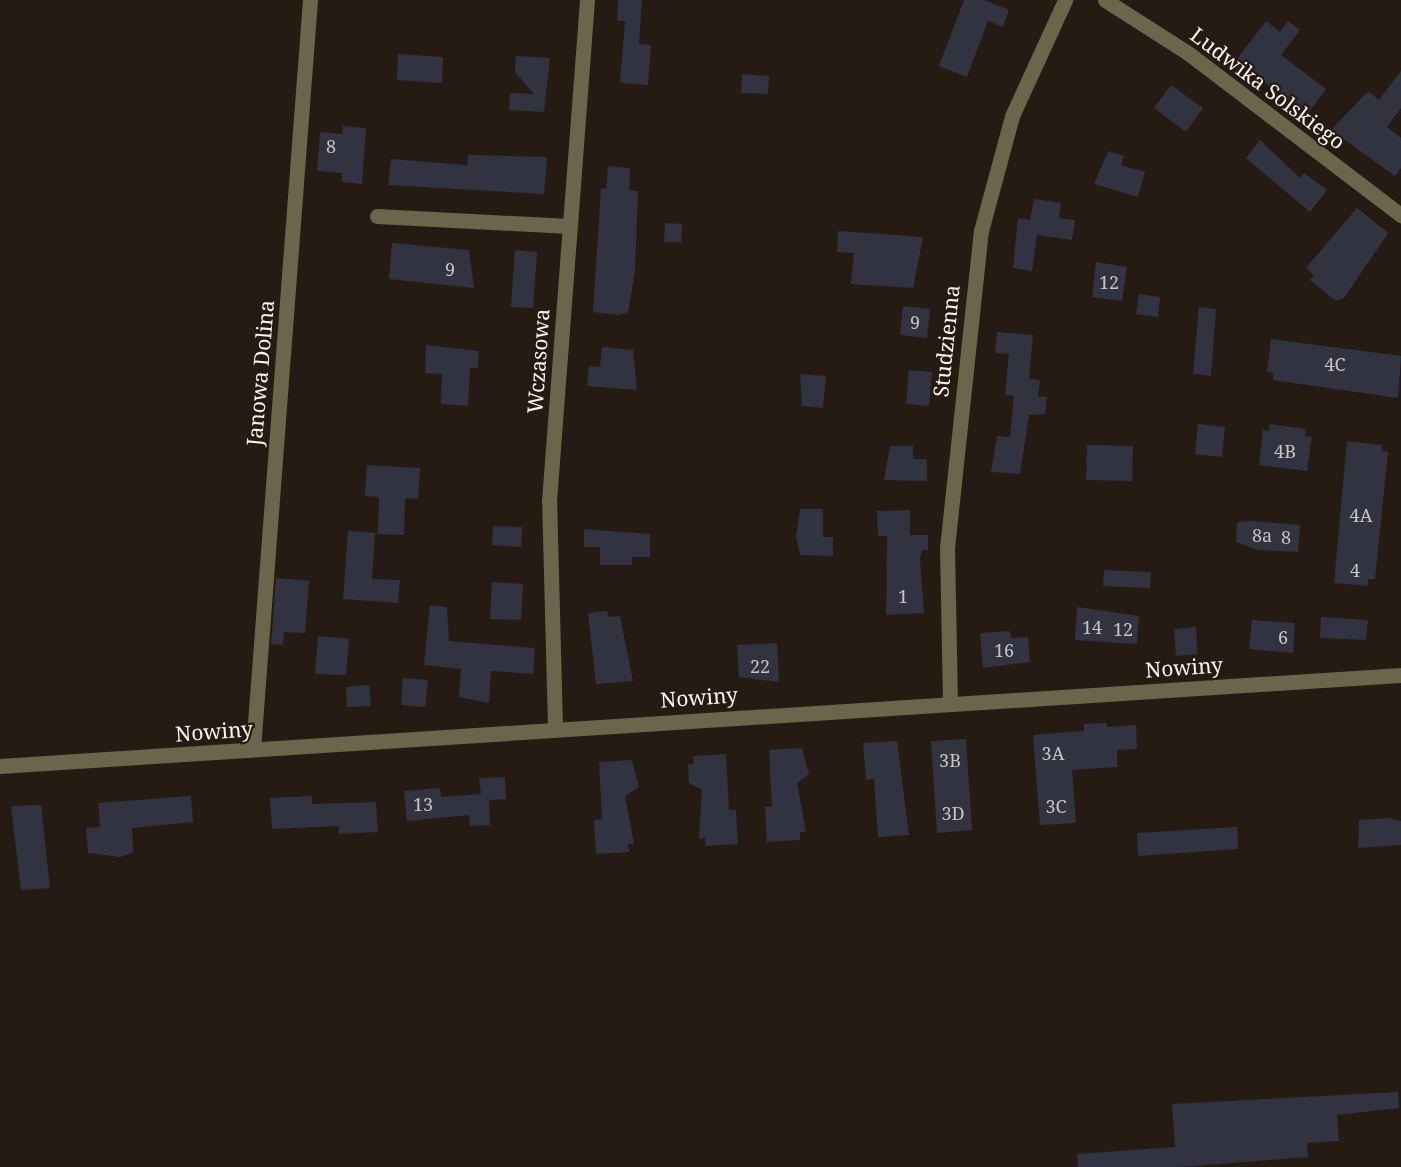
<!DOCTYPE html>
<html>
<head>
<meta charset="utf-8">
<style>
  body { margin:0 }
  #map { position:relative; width:1401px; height:1167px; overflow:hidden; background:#261b12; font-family:"Noto Serif",serif }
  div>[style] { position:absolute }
  .building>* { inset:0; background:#323341 }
  .minor>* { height:15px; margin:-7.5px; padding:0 7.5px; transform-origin:7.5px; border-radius:7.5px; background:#6c644b }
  span { translate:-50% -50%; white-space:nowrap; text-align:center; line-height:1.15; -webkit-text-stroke:4.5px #261b12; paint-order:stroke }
  .number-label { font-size:18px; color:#c9c3c2 }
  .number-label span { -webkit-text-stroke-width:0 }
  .street-label { font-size:21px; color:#fbf3ed }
</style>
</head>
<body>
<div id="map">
  <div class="building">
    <i style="clip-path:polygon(618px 0,642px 0,639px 44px,651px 45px,648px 85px,620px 83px,625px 21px,617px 21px)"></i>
    <i style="clip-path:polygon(964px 0,984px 0,1009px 10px,1003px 27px,988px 21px,967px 77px,939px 66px)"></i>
    <i style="clip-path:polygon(1266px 21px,1280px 32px,1288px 21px,1300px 30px,1281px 55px,1326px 89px,1307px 115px,1236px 60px)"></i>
    <i style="clip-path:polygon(398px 54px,443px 57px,442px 83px,397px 80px)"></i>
    <i style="clip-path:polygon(516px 56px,550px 58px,544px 112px,509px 110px,510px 93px,534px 94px,515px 72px)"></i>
    <i style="clip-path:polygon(1401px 71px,1401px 108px,1387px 127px,1401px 138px,1401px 168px,1395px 176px,1331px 130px,1368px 91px,1379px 100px)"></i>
    <i style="clip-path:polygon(742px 74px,769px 76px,768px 94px,741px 93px)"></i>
    <i style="clip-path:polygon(1171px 85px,1203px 108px,1186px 132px,1154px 108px)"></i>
    <i style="clip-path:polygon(343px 126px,366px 128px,362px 184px,342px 182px,342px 173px,317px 171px,320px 132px,342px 134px)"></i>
    <i style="clip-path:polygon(1260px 140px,1300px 178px,1304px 173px,1327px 190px,1310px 212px,1246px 158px)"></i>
    <i style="clip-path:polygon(1108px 151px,1124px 156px,1121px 165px,1145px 172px,1138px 197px,1094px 184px)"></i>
    <i style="clip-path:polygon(468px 155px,547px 157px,544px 194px,388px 185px,391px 159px,467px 165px)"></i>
    <i style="clip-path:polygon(608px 166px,630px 168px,629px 190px,638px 191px,635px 271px,628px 312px,619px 315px,593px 312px,601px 188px,606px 189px)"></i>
    <i style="clip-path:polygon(1034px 199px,1061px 203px,1059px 218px,1075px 220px,1072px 240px,1037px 235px,1032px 271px,1013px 268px,1018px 218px,1030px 220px)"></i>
    <i style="clip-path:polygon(1357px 208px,1388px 233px,1344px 298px,1336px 301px,1310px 280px,1314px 275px,1306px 268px)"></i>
    <i style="clip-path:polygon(665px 223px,682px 224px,681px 242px,664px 242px)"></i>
    <i style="clip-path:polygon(838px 231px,923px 237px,913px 288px,851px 284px,854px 253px,837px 252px)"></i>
    <i style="clip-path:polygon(392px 243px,469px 250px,474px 288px,389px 279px)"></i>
    <i style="clip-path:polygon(515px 250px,537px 252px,533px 308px,511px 307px)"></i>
    <i style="clip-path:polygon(1096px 262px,1127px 267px,1122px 301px,1092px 297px)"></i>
    <i style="clip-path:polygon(1139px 294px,1160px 297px,1158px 317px,1136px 314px)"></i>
    <i style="clip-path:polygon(903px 306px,930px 309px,927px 338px,900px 335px)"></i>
    <i style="clip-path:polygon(1199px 307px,1216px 309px,1211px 376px,1193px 374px)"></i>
    <i style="clip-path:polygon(997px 332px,1033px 335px,1029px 379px,1040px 380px,1038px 396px,1047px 397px,1045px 414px,1029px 415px,1020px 474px,991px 472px,997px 436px,1010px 437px,1014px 396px,1005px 395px,1009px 354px,995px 353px)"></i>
    <i style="clip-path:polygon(1271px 339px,1401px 356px,1398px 398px,1273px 380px,1273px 373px,1267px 372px)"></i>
    <i style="clip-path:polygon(426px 345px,479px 351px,478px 368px,470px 368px,468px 406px,441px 404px,442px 374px,425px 373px)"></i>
    <i style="clip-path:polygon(602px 347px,633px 350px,637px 390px,587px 386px,589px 366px,600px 367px)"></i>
    <i style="clip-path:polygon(909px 370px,932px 372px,929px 406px,906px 404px)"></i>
    <i style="clip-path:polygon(800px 374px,826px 376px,823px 408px,802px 406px)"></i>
    <i style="clip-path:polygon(1198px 424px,1225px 427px,1222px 457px,1195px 454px)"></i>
    <i style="clip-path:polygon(1270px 424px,1306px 429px,1305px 436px,1312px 437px,1307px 471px,1259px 465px,1263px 430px,1269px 431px)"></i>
    <i style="clip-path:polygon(1347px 441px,1382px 445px,1382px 451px,1388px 452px,1375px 579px,1368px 579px,1368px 586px,1334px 583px)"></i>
    <i style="clip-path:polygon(1087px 445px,1133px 446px,1132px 481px,1086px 480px)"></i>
    <i style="clip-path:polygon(890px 446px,913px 446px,913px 459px,927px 459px,927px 481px,884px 480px)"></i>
    <i style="clip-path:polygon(367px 465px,420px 468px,418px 499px,405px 498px,404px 535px,378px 534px,379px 497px,365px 496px)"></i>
    <i style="clip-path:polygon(800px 509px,823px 509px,823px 537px,833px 537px,833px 556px,800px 555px,796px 536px)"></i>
    <i style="clip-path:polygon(910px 510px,910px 535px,928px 535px,928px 550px,922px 550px,920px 559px,924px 613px,886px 615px,887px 536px,878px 536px,877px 511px)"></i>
    <i style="clip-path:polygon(1252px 521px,1300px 525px,1298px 552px,1258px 550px,1236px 542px,1237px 522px)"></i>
    <i style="clip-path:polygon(493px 526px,522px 527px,521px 547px,492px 545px)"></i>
    <i style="clip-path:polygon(584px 529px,650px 534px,650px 557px,632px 557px,632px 565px,600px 565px,600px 547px,584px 547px)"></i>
    <i style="clip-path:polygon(348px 531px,375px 533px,372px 579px,400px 580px,398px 603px,343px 599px)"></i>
    <i style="clip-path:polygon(1104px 570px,1151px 572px,1150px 588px,1103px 586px)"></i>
    <i style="clip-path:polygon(276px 578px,309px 581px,305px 633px,284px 632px,283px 645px,271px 644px)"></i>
    <i style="clip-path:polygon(492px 582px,523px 584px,521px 620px,490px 619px)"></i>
    <i style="clip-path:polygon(430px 605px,447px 607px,449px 641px,535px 648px,533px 674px,491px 671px,489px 703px,459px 697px,461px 669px,424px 665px)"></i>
    <i style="clip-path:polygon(1077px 607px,1139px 616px,1137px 644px,1075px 640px)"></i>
    <i style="clip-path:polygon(607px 611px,608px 617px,620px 616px,633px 681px,596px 684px,588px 613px)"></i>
    <i style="clip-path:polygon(1321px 617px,1368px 620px,1366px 640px,1320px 638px)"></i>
    <i style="clip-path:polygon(1252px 620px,1295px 623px,1293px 653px,1249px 649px)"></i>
    <i style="clip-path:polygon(1196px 627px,1197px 654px,1176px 656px,1174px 629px)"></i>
    <i style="clip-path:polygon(1010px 631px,1011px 638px,1028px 637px,1030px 662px,983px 668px,980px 633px)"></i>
    <i style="clip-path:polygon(318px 636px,349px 639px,346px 675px,315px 674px)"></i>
    <i style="clip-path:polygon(777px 643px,779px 682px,739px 677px,737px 645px)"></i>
    <i style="clip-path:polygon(403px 678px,428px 680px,425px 707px,401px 705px)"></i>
    <i style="clip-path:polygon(369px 685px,371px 706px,347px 707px,346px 687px)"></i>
    <i style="clip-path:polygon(1107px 723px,1107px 727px,1136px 725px,1137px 749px,1117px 750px,1117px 767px,1072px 770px,1076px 823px,1040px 825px,1033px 735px,1084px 731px,1084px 724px)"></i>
    <i style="clip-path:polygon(966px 739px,972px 830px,937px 833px,931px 741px)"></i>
    <i style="clip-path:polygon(897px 741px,909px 835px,878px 837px,874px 779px,866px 780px,863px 743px)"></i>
    <i style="clip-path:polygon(802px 748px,809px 774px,797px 783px,806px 832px,800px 832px,800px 840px,767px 842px,765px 807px,772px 807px,769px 750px)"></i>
    <i style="clip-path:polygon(726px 754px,729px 810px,736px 810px,738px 844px,706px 846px,705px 838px,699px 839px,702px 790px,689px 783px,688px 764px,694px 764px,693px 756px)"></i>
    <i style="clip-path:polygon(632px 760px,639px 787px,625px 796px,634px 844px,628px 844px,629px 852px,596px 854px,594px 820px,602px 819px,599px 762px)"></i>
    <i style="clip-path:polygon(505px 777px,506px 799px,489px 800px,490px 825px,470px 826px,469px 815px,407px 821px,404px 791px,440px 788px,441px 797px,481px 794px,479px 778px)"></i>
    <i style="clip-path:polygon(191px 796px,193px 822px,132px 828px,133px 853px,120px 857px,88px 853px,86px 828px,100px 827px,98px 803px)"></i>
    <i style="clip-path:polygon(312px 796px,312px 804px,376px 802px,378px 832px,339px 834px,338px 826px,272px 829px,270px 798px)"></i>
    <i style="clip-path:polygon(41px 805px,50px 888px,21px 890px,11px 806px)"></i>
    <i style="clip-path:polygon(1388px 818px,1401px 821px,1401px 845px,1358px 848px,1359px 820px)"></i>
    <i style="clip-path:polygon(1237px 827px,1238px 849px,1138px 856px,1137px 833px)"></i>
    <i style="clip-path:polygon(1398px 1092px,1399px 1108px,1337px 1115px,1339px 1141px,1307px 1143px,1308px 1157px,1179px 1167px,1078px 1167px,1077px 1154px,1175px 1147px,1172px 1104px)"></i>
  </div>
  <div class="minor">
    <i style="left:1105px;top:0;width:98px;rotate:32.6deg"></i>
    <i style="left:1188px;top:53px;width:268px;rotate:37.3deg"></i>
    <i style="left:377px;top:216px;width:192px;rotate:3deg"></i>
    <i style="left:950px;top:703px;width:155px;rotate:-91.1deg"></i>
    <i style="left:947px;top:548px;width:319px;rotate:-83.9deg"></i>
    <i style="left:981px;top:231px;width:119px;rotate:-74.9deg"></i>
    <i style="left:1012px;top:116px;width:128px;rotate:-65.4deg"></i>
    <i style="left:555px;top:726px;width:225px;rotate:-91.5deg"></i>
    <i style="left:549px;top:501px;width:502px;rotate:-85.66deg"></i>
    <i style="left:253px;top:749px;width:751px;rotate:-85.65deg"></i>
    <i style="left:0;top:766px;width:1404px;rotate:-3.72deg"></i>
  </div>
  <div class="number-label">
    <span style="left:331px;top:146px">8</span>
    <span style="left:450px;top:269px">9</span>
    <span style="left:1109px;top:282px">12</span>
    <span style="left:915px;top:322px">9</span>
    <span style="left:1335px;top:364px">4C</span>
    <span style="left:1285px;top:451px">4B</span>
    <span style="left:1361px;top:515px">4A</span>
    <span style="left:1262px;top:535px">8a</span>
    <span style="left:1286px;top:537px">8</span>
    <span style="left:1355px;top:570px">4</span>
    <span style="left:903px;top:596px">1</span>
    <span style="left:1092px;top:627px">14</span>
    <span style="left:1123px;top:629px">12</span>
    <span style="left:1283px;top:637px">6</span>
    <span style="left:1004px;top:650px">16</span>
    <span style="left:760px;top:666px">22</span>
    <span style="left:1053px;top:753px">3A</span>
    <span style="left:950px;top:760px">3B</span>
    <span style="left:423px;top:804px">13</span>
    <span style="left:1056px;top:806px">3C</span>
    <span style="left:953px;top:813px">3D</span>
  </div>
  <div class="street-label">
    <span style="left:1268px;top:88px;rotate:37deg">Ludwika Solskiego</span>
    <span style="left:946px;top:341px;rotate:-84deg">Studzienna</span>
    <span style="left:538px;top:361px;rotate:-86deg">Wczasowa</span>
    <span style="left:260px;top:373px;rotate:-85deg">Janowa Dolina</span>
    <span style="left:1184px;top:667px;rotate:-4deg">Nowiny</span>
    <span style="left:699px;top:697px;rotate:-4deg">Nowiny</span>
    <span style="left:214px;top:731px;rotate:-4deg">Nowiny</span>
  </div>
</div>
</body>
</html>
